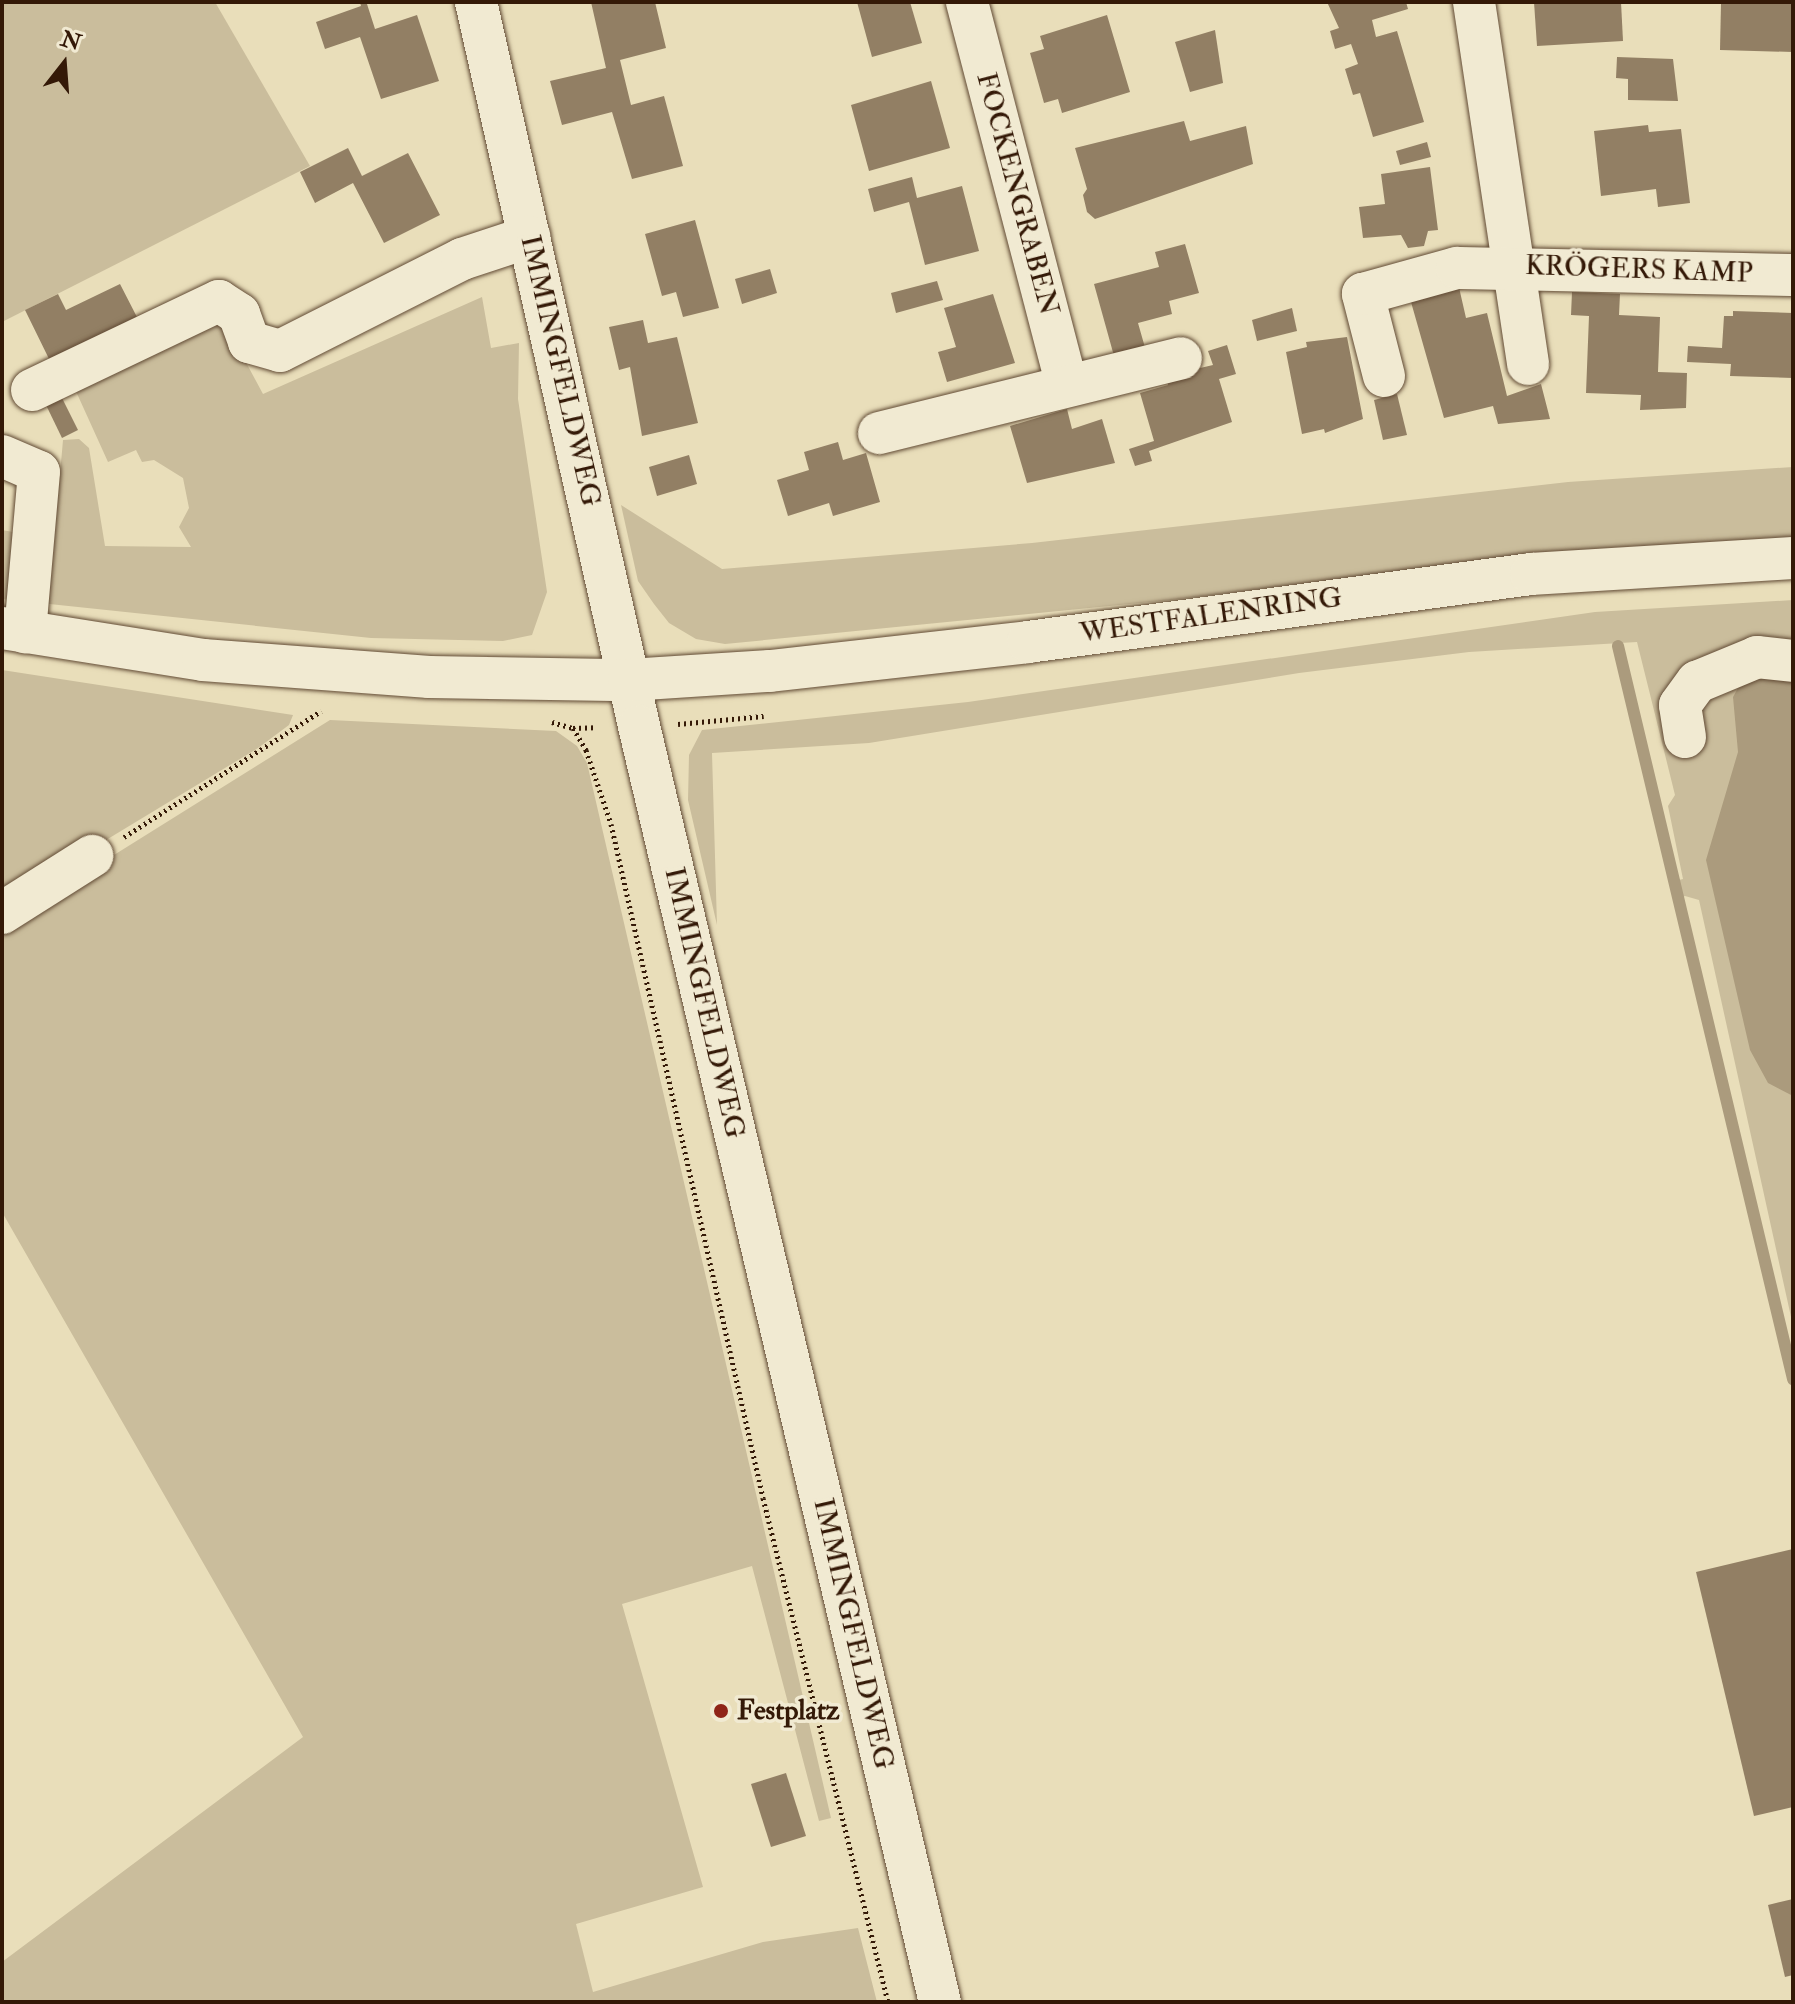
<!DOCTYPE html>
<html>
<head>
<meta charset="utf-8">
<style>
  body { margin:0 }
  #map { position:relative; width:1795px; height:2004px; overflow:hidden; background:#e9deba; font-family:"IM FELL Double Pica",serif }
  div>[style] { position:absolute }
  .green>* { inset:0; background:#cabd9c }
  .water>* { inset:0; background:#ab9b7d }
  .stream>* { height:12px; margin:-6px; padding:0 6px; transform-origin:6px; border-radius:6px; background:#ab9b7d }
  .building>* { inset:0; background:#927f64 }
  .path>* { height:5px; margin-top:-2.5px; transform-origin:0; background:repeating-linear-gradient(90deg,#341907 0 2px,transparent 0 6px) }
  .roads { filter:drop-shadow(0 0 2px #614a34) drop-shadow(0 0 2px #614a34) }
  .minor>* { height:42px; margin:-21px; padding:0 21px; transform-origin:21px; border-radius:21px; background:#f1ead2 }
  .dots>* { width:22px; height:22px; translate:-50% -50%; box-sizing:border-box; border:4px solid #f1ead2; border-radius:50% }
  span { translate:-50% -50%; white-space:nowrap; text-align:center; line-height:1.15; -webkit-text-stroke:7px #f1ead2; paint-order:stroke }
  .street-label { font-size:28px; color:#341907 }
  .poi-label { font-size:28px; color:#341907; font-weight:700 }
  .left { translate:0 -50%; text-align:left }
  .frame { position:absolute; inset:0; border:4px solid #341907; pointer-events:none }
  .north { position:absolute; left:24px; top:24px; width:80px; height:80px; -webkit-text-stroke:6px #f1ead2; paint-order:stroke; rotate:17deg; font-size:22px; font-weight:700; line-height:32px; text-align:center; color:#341907 }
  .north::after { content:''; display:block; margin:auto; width:28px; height:36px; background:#341907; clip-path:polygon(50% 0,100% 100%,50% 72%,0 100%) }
</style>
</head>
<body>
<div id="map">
  <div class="green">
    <i style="clip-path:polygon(2px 2px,215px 2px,310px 166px,2px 322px)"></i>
    <i style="clip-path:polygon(482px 297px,491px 348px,519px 343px,518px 399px,547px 592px,532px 635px,503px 641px,371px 638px,2px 599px,2px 530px,24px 534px,51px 577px,63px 440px,79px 439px,89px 448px,105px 546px,191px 547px,179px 527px,189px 508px,183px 478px,154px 460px,142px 462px,136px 450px,108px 462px,74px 387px,221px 316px,263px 394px)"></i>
    <i style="clip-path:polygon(1793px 467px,1793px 538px,1606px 548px,1170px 600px,725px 644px,696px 639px,669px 623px,654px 604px,638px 581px,621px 505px,722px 569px,1032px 543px,1568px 482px)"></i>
    <i style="clip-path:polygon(1793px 600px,1793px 1326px,1699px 900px,1685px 896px,1675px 900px,1670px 882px,1683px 879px,1668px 806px,1675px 795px,1637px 642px,1469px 652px,1299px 673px,869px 743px,712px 753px,717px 925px,688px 800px,689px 755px,702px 730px,968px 702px,1595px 612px)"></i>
    <i style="clip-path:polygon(2px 670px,293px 715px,289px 725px,258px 748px,2px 903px)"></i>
    <i style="clip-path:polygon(330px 720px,556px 731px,577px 746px,587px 763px,831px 1818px,819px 1821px,752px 1566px,622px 1604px,703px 1887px,576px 1924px,593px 1992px,763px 1942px,858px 1928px,877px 2002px,2px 2002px,2px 1962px,303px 1737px,2px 1212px,2px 925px)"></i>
  </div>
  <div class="water">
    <i style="clip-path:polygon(1793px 675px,1793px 1096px,1768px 1083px,1750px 1050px,1706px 860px,1738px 752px,1733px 697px,1744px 677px)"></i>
  </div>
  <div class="stream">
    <i style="left:1618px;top:646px;width:754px;rotate:76.57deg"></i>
  </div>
  <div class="building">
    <i style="clip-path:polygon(360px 2px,372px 2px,367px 4px,375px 29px,417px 15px,439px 81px,381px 99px,360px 37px,325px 49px,316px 22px,361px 6px)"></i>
    <i style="clip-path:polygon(591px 2px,655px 2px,666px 48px,620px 60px,631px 105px,664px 96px,683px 166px,632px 179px,612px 112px,562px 125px,550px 81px,606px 68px)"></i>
    <i style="clip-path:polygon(857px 2px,910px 2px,922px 43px,872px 57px)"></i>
    <i style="clip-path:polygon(1327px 2px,1406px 2px,1408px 9px,1372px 20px,1376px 37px,1397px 31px,1424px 122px,1373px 137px,1360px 93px,1353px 95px,1345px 69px,1358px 64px,1351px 44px,1335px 49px,1330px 31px,1339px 28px)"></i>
    <i style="clip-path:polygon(1534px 2px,1621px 2px,1623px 41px,1537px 46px)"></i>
    <i style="clip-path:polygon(1748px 2px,1793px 2px,1793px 52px,1720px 50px,1721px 4px)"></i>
    <i style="clip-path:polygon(1107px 15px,1130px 92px,1062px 113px,1058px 99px,1044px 103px,1030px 53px,1044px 49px,1040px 36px)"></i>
    <i style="clip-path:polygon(1215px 30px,1223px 83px,1190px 92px,1175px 42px)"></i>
    <i style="clip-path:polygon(1617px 57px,1673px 59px,1678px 101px,1628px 100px,1628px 79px,1616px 78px)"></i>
    <i style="clip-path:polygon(931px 81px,950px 148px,869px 171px,851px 105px)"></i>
    <i style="clip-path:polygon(1184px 121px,1190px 141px,1246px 126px,1253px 164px,1095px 219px,1087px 212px,1083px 195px,1087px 189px,1075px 148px)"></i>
    <i style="clip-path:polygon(1648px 125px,1649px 132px,1681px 129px,1690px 203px,1658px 207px,1656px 189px,1601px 196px,1594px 131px)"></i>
    <i style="clip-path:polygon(1427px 142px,1431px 157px,1400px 165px,1396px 151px)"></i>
    <i style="clip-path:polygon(348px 148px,362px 176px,408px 153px,440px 215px,384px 243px,353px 183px,315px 203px,300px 172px)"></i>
    <i style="clip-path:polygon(1430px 167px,1438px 230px,1428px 231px,1424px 246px,1408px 248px,1401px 235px,1363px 238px,1359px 207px,1385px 204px,1381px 174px)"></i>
    <i style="clip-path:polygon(912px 177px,917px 198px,962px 186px,979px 251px,925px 265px,909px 202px,874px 212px,868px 189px)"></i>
    <i style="clip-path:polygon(695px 220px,719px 308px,683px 317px,676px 292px,662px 296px,645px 234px)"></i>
    <i style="clip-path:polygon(1185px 244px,1199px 293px,1169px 301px,1172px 314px,1138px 323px,1146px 351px,1114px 356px,1094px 284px,1159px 267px,1155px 252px)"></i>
    <i style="clip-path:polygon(770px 269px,777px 293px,742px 304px,735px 279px)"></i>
    <i style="clip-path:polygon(937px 281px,943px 300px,896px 313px,891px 293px)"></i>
    <i style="clip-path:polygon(1458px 283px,1466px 318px,1487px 313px,1507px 396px,1541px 384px,1550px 419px,1498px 424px,1493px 406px,1444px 418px,1409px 295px)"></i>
    <i style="clip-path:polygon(120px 284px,139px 321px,52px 365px,25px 310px,58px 294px,66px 310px)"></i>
    <i style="clip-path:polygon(1572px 292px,1620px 294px,1619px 315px,1660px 317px,1658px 372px,1687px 373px,1686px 408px,1640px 410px,1641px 395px,1586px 393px,1589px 316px,1571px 315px)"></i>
    <i style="clip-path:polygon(993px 294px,1015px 363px,947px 382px,938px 352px,956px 347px,944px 308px)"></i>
    <i style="clip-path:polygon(1292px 308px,1297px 331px,1257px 341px,1252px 320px)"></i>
    <i style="clip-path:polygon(1733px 311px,1793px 313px,1793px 378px,1730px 376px,1731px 364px,1687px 362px,1688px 346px,1722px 348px,1724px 316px,1733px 316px)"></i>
    <i style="clip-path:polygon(643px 320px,648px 343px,677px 337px,698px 423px,642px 436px,630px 367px,619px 370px,609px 327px)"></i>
    <i style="clip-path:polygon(1347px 337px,1363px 419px,1325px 433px,1324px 429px,1302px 434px,1286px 352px,1307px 347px,1306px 342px)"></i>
    <i style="clip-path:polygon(1227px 345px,1236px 374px,1219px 379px,1232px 422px,1149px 451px,1152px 461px,1135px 466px,1129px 449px,1154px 441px,1140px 393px,1168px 385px,1166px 376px,1213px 365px,1208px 351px)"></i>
    <i style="clip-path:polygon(1397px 394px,1407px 435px,1383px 440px,1374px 400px)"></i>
    <i style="clip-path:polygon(62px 398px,78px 430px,62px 438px,46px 405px)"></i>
    <i style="clip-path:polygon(1067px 409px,1072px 429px,1102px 419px,1115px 463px,1027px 483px,1010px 426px)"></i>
    <i style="clip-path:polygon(838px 442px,843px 460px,866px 453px,880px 502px,833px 516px,829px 503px,788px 516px,777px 480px,809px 470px,804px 452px)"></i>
    <i style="clip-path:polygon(689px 455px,697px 484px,657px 496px,649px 467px)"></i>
    <i style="clip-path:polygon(1793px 1549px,1793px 1807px,1754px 1816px,1696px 1572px)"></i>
    <i style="clip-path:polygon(786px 1773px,806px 1836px,771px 1847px,751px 1784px)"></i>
    <i style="clip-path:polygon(1793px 1899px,1793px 1975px,1785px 1977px,1768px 1905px)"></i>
  </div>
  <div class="path">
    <i style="left:552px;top:722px;width:22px;rotate:16deg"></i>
    <i style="left:573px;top:728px;width:26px;rotate:59deg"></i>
    <i style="left:586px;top:750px;width:78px;rotate:71.3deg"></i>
    <i style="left:611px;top:824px;width:691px;rotate:77.29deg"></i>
    <i style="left:763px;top:1498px;width:519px;rotate:76.07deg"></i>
    <i style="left:678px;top:724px;width:86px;rotate:-5.3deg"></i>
    <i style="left:573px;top:728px;width:23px;rotate:-2deg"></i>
    <i style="left:124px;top:837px;width:234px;rotate:-32.6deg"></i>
  </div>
  <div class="roads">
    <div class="minor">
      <i style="left:476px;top:2px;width:742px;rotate:77.31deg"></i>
      <i style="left:639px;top:726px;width:1311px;rotate:76.73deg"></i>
      <i style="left:967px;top:2px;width:396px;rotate:75.4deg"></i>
      <i style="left:1474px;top:2px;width:366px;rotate:81.5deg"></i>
      <i style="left:1384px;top:376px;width:85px;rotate:-104.4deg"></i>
      <i style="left:1363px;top:294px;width:98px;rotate:-15.5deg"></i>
      <i style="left:1457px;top:268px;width:336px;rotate:1.2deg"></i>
      <i style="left:32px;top:390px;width:207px;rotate:-25.5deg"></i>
      <i style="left:219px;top:301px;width:24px;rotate:33deg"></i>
      <i style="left:239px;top:314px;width:30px;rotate:70deg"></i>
      <i style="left:249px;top:342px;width:32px;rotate:16deg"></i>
      <i style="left:280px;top:351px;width:204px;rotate:-26.8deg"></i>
      <i style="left:462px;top:259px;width:71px;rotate:-18.2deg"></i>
      <i style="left:879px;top:433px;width:311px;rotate:-13.9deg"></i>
      <i style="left:2px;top:456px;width:40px;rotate:23.4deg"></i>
      <i style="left:39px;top:472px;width:161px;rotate:95deg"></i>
      <i style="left:2px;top:628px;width:204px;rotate:9deg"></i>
      <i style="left:203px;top:660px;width:227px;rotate:4.3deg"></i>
      <i style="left:429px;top:677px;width:200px;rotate:0.9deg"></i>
      <i style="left:629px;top:680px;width:141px;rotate:-3.7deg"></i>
      <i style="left:770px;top:671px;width:260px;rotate:-6.4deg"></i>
      <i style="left:1028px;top:642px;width:508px;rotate:-7.7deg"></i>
      <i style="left:1531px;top:574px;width:262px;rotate:-3.5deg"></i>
      <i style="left:1685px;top:737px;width:32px;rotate:-99deg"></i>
      <i style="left:1680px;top:705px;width:29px;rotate:-54deg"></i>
      <i style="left:1697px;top:682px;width:65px;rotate:-22.6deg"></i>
      <i style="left:1757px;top:657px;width:36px;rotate:6deg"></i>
      <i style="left:2px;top:913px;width:107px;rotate:-32.3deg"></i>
    </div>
  </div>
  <div class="dots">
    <i style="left:721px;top:1711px;background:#8f2418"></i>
  </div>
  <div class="street-label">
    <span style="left:1017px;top:194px;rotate:75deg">FOCKENGRABEN</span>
    <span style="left:1639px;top:270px;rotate:2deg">KRÖGERS KAMP</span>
    <span style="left:560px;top:371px;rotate:77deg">IMMINGFELDWEG</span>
    <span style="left:1211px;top:616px;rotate:-8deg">WESTFALENRING</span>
    <span style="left:704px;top:1003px;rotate:77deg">IMMINGFELDWEG</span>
    <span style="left:853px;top:1634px;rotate:77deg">IMMINGFELDWEG</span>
  </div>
  <div class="poi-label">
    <span class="left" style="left:737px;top:1711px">Festplatz</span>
  </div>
  <div class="frame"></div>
  <div class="north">N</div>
</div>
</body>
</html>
